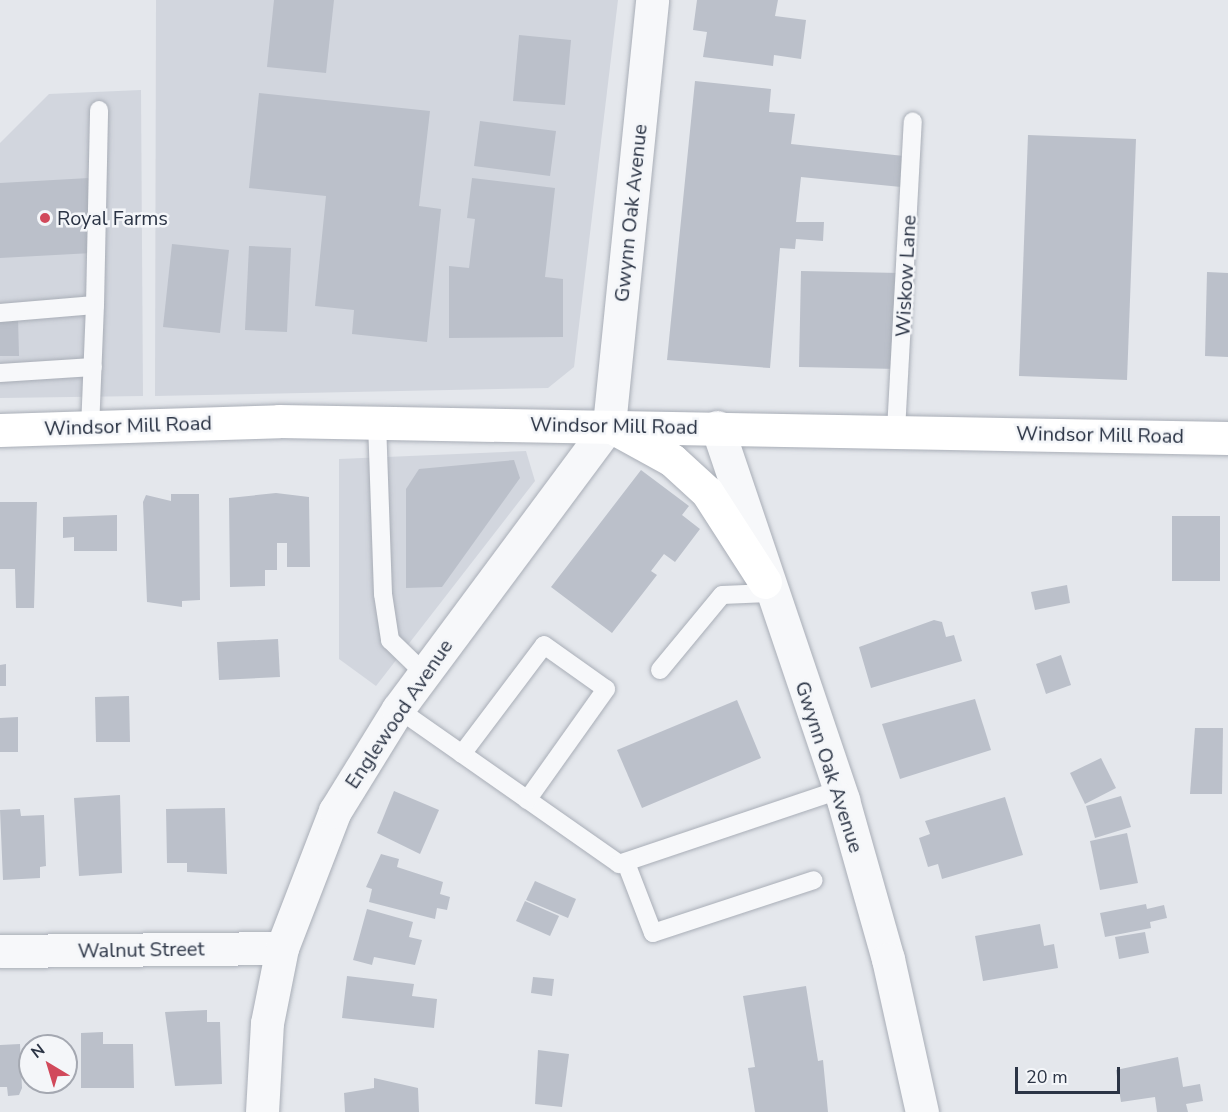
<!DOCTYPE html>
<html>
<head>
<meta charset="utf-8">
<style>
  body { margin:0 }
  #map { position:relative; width:1228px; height:1112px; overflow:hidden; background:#e4e7ec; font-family:"Nunito Sans",sans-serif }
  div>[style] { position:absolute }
  .built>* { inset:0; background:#d2d6de }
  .building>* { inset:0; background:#bbc0ca }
  .roads { filter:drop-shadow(0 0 2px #a9aeb7) drop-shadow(0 0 2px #a9aeb7) }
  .service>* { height:18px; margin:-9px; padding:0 9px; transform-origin:9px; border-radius:9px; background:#f7f8fa }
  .minor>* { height:33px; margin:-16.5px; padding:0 16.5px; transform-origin:16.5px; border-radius:16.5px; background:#f7f8fa }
  .tertiary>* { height:33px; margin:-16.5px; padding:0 16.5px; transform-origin:16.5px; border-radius:16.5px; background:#f7f8fa }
  .secondary>* { height:33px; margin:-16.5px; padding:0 16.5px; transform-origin:16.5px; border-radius:16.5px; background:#fff }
  .dots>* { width:16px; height:16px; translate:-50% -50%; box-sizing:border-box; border:3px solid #f4f6f9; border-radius:50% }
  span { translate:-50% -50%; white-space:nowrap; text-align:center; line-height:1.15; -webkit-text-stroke:5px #f4f6f9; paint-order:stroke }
  .street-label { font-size:20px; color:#2b3445 }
  .poi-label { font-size:20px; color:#2b3445 }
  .left { translate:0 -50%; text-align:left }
  .north { position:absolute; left:18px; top:1034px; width:60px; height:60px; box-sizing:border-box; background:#f4f6f9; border:2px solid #a4a8b1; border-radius:50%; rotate:322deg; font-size:16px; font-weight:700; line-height:24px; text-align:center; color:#2b3445 }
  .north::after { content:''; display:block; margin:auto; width:21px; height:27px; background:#d1495b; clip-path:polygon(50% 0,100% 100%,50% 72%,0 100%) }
  .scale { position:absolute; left:1015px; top:1067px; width:105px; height:27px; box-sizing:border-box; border:3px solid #2b3445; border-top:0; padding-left:8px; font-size:18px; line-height:21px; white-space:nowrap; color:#2b3445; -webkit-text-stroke:4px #f4f6f9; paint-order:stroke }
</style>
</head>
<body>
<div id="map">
  <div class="built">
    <i style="clip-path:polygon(156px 0,618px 0,574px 367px,548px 388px,155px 396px)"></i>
    <i style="clip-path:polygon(141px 90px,143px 396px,0 398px,0 143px,49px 94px)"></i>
    <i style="clip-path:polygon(526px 451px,535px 481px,376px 686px,339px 659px,339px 459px)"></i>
  </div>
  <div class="building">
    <i style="clip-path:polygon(274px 0,334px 0,326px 73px,267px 67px)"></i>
    <i style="clip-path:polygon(697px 0,778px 0,775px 16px,806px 20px,801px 59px,774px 55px,773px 66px,703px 57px,707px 32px,693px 30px)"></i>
    <i style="clip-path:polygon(519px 35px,571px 40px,565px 105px,513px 101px)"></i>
    <i style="clip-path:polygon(695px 81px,771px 89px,769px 112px,795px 114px,791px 144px,904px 156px,901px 187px,801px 177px,796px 222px,824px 222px,823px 241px,796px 239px,795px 249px,780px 248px,770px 368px,667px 360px)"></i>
    <i style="clip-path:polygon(259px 93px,430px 111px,419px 206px,441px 209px,427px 342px,352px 334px,354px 310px,315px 306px,326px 196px,249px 188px)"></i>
    <i style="clip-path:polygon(480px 121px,556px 131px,550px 176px,474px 166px)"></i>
    <i style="clip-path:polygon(1028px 135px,1136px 139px,1127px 380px,1019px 376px)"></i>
    <i style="clip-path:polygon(89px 178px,92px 253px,0 258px,0 183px)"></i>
    <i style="clip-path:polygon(472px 178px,555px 188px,545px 277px,563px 279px,563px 337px,449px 338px,449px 266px,469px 268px,475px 219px,467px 218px)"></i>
    <i style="clip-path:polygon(172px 244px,229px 250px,220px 333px,163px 327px)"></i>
    <i style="clip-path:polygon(249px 246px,291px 248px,287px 332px,245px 330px)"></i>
    <i style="clip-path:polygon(801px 271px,900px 273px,898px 369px,799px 367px)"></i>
    <i style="clip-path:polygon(1207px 272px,1228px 273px,1228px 357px,1205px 356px)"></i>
    <i style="clip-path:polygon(18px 318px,19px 356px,0 356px,0 319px)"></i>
    <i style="clip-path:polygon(514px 460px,520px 478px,442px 587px,406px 588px,406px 489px,419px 469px)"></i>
    <i style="clip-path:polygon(641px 470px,689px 506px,682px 515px,700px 529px,675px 562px,664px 554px,651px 571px,657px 575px,612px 633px,551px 587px)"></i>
    <i style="clip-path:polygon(276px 493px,309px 497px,310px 567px,287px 567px,287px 543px,277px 543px,277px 570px,265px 570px,265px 586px,230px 587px,229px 498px)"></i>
    <i style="clip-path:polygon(171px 494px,199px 494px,200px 600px,182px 601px,182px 607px,147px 602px,143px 502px,146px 495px,171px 501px)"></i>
    <i style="clip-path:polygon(0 502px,37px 502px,34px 608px,16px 608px,15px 569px,0 569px)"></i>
    <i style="clip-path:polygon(117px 515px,117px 551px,74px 551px,74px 537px,63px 538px,63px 517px)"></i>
    <i style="clip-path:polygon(1172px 516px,1220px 516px,1220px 581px,1172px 581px)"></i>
    <i style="clip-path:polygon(1067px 585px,1070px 603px,1035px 610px,1031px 592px)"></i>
    <i style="clip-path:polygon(934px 620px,942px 622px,946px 637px,954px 635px,962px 661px,871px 688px,859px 647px)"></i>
    <i style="clip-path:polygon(278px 639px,280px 677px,219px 680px,217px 642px)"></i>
    <i style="clip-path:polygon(1061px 655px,1071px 685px,1046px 694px,1036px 664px)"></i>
    <i style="clip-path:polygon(6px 664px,6px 686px,0 686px,0 665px)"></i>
    <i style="clip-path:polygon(129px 696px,130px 742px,96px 742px,95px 697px)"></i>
    <i style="clip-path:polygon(975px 699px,991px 750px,900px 779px,882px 724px)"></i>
    <i style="clip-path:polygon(737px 700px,761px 758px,642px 808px,617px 750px)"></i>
    <i style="clip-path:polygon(18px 717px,18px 752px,0 752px,0 718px)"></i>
    <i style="clip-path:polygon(1195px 728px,1223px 728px,1222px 794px,1190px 794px)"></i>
    <i style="clip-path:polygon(1101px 758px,1116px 788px,1085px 804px,1070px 773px)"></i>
    <i style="clip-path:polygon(394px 791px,439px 810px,420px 854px,377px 833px)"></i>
    <i style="clip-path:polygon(120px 795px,122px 873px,79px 876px,74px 798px)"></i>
    <i style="clip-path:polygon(1121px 796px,1131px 827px,1095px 838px,1086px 806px)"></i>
    <i style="clip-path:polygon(1005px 797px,1023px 855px,942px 879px,938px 864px,928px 867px,919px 838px,930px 834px,925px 821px)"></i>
    <i style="clip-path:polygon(225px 808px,227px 874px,187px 872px,187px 863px,167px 863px,166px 809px)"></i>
    <i style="clip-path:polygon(20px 809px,21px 816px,44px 815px,46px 866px,40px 867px,40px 878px,3px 880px,0 810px)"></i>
    <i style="clip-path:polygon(1127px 833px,1138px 883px,1100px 890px,1090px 841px)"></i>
    <i style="clip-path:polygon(381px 854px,399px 859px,397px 867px,443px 882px,440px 894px,450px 897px,447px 910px,437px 908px,435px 919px,369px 902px,372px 889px,366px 887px)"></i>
    <i style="clip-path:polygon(535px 881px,576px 899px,568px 918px,526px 900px)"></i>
    <i style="clip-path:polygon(525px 901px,559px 916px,550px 936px,516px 921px)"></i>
    <i style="clip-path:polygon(1146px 904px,1147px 909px,1164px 905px,1167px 918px,1150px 922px,1151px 928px,1105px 937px,1100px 913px)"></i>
    <i style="clip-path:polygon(367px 909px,413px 922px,409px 937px,422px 940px,415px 965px,374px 957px,372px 965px,353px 960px)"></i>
    <i style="clip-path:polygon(1040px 924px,1044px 946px,1054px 944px,1058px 968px,983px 981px,975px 936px)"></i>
    <i style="clip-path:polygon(1145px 932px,1149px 953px,1119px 959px,1115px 937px)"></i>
    <i style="clip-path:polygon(347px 976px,414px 984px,412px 996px,437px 999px,434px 1028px,342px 1018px)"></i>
    <i style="clip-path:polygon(533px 977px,554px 979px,552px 996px,531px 993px)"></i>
    <i style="clip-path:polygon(806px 986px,818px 1061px,823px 1060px,828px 1112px,755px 1112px,748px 1068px,755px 1067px,743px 996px)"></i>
    <i style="clip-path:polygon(207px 1010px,207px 1022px,220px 1022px,222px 1084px,175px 1086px,165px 1012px)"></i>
    <i style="clip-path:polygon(103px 1032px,103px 1044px,133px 1044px,134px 1088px,81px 1088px,81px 1033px)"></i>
    <i style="clip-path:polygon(20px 1044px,22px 1088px,19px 1095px,8px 1096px,7px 1087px,0 1087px,0 1045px)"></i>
    <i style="clip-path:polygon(538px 1050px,569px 1054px,562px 1107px,535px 1104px)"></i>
    <i style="clip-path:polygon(1178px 1057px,1183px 1087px,1200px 1084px,1203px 1101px,1186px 1104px,1188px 1112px,1157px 1112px,1155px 1097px,1121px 1102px,1116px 1070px)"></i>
    <i style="clip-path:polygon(374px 1078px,418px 1088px,419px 1112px,345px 1112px,344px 1093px,374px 1088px)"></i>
  </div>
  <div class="roads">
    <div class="service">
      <i style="left:95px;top:305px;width:195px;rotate:-88.8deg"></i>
      <i style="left:0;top:313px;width:95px;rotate:-4.8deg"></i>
      <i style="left:95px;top:305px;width:122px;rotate:92.3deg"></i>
      <i style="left:0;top:373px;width:93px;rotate:-3.7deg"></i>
      <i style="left:377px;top:422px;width:172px;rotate:88deg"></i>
      <i style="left:383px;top:594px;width:47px;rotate:81.3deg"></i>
      <i style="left:390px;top:640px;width:47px;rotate:44.1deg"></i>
      <i style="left:896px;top:431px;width:310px;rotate:-86.9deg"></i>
      <i style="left:660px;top:670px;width:97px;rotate:-50.4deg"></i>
      <i style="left:722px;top:595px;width:47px;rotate:-2.4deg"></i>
      <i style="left:398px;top:709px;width:270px;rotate:35deg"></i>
      <i style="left:619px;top:864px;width:232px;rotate:-18.6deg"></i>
      <i style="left:462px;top:754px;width:136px;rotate:-53deg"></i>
      <i style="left:544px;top:645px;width:76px;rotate:35.4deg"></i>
      <i style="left:606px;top:689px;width:136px;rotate:125.4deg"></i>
      <i style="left:626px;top:863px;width:75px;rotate:68.9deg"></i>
      <i style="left:653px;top:933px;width:169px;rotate:-18.2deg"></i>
    </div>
    <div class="minor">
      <i style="left:0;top:951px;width:282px;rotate:-0.6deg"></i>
      <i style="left:262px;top:1112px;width:89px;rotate:-86.8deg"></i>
      <i style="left:267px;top:1023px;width:76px;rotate:-78.7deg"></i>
      <i style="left:282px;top:948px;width:147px;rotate:-68.9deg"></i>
      <i style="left:335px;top:811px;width:120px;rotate:-58.3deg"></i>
      <i style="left:398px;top:709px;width:354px;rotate:-53.4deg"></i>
    </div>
    <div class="tertiary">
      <i style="left:609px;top:425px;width:427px;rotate:-84.2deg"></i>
      <i style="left:717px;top:427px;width:394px;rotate:71.3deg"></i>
      <i style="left:843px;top:800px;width:165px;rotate:74.2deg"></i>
      <i style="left:888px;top:959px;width:157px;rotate:77.5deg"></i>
    </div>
    <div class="secondary">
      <i style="left:612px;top:427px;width:68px;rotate:28.8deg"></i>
      <i style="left:672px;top:460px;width:47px;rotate:42.4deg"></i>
      <i style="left:707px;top:492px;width:107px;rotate:57.2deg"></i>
      <i style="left:0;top:430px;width:279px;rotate:-1.8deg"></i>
      <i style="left:279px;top:421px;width:949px;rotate:1.03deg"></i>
    </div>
  </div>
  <div class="dots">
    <i style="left:45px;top:218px;background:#d1495b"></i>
  </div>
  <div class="street-label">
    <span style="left:631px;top:213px;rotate:-84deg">Gwynn Oak Avenue</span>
    <span style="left:906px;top:276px;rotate:-87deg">Wiskow Lane</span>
    <span style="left:128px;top:426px;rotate:-2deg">Windsor Mill Road</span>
    <span style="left:614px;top:426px;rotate:1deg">Windsor Mill Road</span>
    <span style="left:1100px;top:435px;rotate:1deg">Windsor Mill Road</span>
    <span style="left:399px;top:714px;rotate:-56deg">Englewood Avenue</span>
    <span style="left:829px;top:767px;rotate:72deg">Gwynn Oak Avenue</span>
    <span style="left:141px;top:950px;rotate:-1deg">Walnut Street</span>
  </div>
  <div class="poi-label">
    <span class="left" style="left:57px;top:218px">Royal Farms</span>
  </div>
  <div class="north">N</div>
  <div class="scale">20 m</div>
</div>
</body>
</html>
